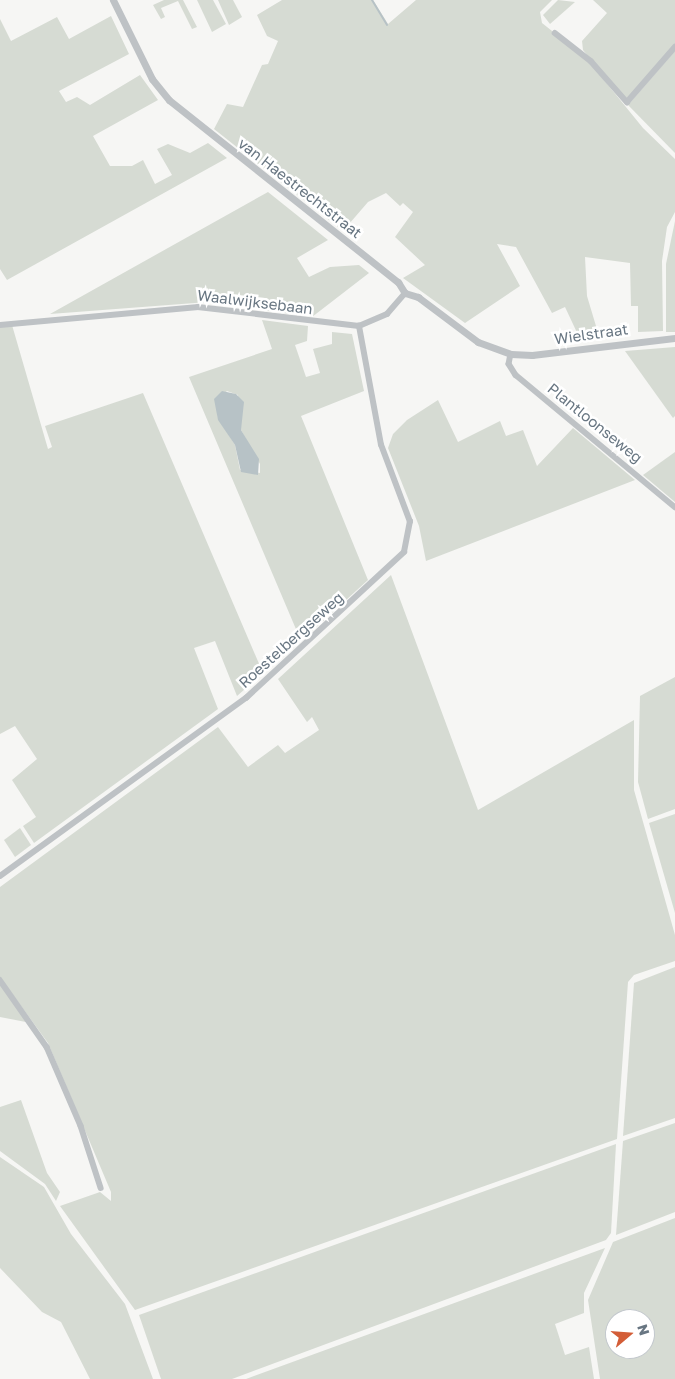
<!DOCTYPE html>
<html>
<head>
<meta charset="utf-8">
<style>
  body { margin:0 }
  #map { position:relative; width:675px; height:1379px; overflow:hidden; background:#f6f6f4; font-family:"Golos Text",sans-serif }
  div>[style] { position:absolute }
  .green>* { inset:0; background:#d6dbd3 }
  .water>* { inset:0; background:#b7c2c6 }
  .stream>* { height:2px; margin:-1px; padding:0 1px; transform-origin:1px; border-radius:1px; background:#b7c2c6 }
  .minor>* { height:5.5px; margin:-2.75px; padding:0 2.75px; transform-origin:2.75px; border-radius:2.75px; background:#bec2c5 }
  .tertiary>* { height:7px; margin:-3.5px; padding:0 3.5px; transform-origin:3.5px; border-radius:3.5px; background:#bec2c5 }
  span { translate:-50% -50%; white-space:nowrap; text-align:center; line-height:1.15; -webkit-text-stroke:5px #fff; paint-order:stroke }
  .street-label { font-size:15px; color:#687682 }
  .north { position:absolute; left:605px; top:1309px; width:50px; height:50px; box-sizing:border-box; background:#fff; border:1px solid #c3c8cd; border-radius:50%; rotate:72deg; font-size:14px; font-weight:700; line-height:20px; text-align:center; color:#687682 }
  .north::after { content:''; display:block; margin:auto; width:18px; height:22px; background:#d35d37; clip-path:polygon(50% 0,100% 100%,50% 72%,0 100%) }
</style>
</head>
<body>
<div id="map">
  <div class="green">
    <i style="clip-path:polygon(164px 0,183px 0,197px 27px,192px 29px,178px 1px,161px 8px,165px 17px,161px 19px,153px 5px)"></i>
    <i style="clip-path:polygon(197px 0,213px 0,226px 24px,212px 32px)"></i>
    <i style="clip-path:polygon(218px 0,233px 0,242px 17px,229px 25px)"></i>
    <i style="clip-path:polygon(282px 0,373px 0,388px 24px,416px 0,552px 0,540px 12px,542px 23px,586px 58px,643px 128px,675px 159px,675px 212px,667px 227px,662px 261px,663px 331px,638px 332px,638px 306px,631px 306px,630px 263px,585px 257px,587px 296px,599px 336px,580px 339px,565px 307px,552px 313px,516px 247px,497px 244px,520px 286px,465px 323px,403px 278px,425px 265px,395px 237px,413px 212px,403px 203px,400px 206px,386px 193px,368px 202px,343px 231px,214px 129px,227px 104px,243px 107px,262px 65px,268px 64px,278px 41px,267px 36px,257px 15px)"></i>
    <i style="clip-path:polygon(558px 0,575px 2px,550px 24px,543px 15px)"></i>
    <i style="clip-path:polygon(593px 0,675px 0,675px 46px,625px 101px,583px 50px,582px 41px,607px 13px)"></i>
    <i style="clip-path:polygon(111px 16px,129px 54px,59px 91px,66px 102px,77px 97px,90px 105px,140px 75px,158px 100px,93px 136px,110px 166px,132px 166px,143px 160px,155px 184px,172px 175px,157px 149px,168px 144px,190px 153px,208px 143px,227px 158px,7px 280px,0 269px,0 19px,11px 41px,57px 17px,69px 39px)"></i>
    <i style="clip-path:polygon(675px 51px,675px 153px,628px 105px)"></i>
    <i style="clip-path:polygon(268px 192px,328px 240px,297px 258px,309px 277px,330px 267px,359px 265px,369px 273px,312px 317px,208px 302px,50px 314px)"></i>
    <i style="clip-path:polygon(675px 221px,675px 332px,666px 332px,666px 264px)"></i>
    <i style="clip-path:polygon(evenodd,262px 320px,308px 326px,307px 341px,295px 345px,306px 377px,320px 373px,313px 349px,332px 344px,332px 332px,352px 334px,364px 391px,301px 416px,368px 580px,301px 641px,189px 377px,272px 349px,262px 320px,227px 391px,238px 395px,241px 430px,260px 464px,260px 473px,240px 470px,235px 445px,218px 418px,216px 400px,227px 391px)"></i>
    <i style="clip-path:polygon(12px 325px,48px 449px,52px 447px,45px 426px,143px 393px,263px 673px,237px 696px,215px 641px,194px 648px,218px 709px,34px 843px,23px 826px,36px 817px,12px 780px,37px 759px,15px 726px,0 734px,0 326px)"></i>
    <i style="clip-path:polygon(675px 347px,675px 416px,673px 418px,625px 351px)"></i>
    <i style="clip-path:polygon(438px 400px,458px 442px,500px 421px,506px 436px,523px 430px,537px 466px,573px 428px,635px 480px,426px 561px,419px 526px,388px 448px,393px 434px,407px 420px)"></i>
    <i style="clip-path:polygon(675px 452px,675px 502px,643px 475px)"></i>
    <i style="clip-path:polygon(391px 575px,478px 810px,634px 720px,634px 790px,675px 935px,675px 961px,634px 975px,628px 982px,617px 1139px,135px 1310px,60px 1206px,100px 1192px,111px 1201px,111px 1192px,48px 1043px,0 977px,0 887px,218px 727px,248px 767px,278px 745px,285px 753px,319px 730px,312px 717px,307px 722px,278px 679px)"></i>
    <i style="clip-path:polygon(675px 677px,675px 809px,648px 819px,638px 782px,640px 696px)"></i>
    <i style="clip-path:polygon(675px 814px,675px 913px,649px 823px)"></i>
    <i style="clip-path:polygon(20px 828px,31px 845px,15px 857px,4px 840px)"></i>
    <i style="clip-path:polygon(675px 967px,675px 1118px,623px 1136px,634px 983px)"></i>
    <i style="clip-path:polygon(0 983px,31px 1023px,0 1017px)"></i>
    <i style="clip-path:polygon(21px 1100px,47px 1173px,60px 1192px,56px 1201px,45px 1184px,0 1151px,0 1107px)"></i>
    <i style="clip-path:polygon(675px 1123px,675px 1212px,616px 1235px,623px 1141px)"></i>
    <i style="clip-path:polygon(616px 1144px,611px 1233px,606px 1240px,232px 1379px,161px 1379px,139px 1315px)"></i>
    <i style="clip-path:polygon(0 1157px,44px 1187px,71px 1234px,125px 1304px,153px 1379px,90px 1379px,61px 1322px,42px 1312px,0 1268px)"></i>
    <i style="clip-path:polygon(evenodd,675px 1218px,675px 1379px,600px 1379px,588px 1300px,613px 1242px,675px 1218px,615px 1319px,645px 1319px,645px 1349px,615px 1349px,615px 1319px)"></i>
    <i style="clip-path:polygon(605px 1248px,584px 1293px,584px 1313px,555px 1324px,565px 1355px,589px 1347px,594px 1379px,246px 1379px)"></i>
  </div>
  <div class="water">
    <i style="clip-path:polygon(222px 391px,236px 394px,244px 402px,241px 430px,259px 459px,258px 475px,241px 472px,235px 445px,218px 420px,214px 399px)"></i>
  </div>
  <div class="stream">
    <i style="left:372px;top:0;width:29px;rotate:59deg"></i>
  </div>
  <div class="minor">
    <i style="left:555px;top:33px;width:46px;rotate:37.9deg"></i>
    <i style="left:591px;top:61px;width:55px;rotate:48.7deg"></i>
    <i style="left:627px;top:102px;width:73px;rotate:-48.9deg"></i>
    <i style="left:0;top:325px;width:199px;rotate:-5.2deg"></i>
    <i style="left:198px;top:307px;width:162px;rotate:6.7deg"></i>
    <i style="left:359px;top:326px;width:30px;rotate:-23deg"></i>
    <i style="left:387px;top:314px;width:28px;rotate:-49deg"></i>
    <i style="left:511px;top:354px;width:10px;rotate:101deg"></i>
    <i style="left:509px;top:364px;width:13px;rotate:58deg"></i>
    <i style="left:516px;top:375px;width:207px;rotate:39.7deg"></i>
    <i style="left:0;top:876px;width:304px;rotate:-35.9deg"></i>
    <i style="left:246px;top:698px;width:215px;rotate:-42.7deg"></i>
    <i style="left:404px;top:552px;width:31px;rotate:-79deg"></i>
    <i style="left:410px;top:522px;width:82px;rotate:-110.6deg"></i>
    <i style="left:381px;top:445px;width:121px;rotate:-100.5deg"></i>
    <i style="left:0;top:980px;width:82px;rotate:55deg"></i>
    <i style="left:47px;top:1047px;width:86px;rotate:66.7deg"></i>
    <i style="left:81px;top:1126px;width:65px;rotate:72.1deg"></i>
  </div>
  <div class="tertiary">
    <i style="left:113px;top:0;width:88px;rotate:63.7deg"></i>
    <i style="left:152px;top:79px;width:27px;rotate:51deg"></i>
    <i style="left:169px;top:100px;width:293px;rotate:38.5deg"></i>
    <i style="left:398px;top:282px;width:13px;rotate:58deg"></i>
    <i style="left:405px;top:293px;width:14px;rotate:17deg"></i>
    <i style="left:418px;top:297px;width:75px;rotate:36.9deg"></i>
    <i style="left:478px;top:342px;width:35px;rotate:20deg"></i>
    <i style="left:511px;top:354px;width:21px;rotate:3deg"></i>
    <i style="left:532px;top:355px;width:144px;rotate:-6.8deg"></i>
  </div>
  <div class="street-label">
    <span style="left:300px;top:188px;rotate:38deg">van Haestrechtstraat</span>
    <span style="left:255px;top:302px;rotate:7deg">Waalwijksebaan</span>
    <span style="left:591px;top:334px;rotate:-8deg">Wielstraat</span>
    <span style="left:595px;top:423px;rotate:39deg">Plantloonseweg</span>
    <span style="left:291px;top:640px;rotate:-42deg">Roestelbergseweg</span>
  </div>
  <div class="north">N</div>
</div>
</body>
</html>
